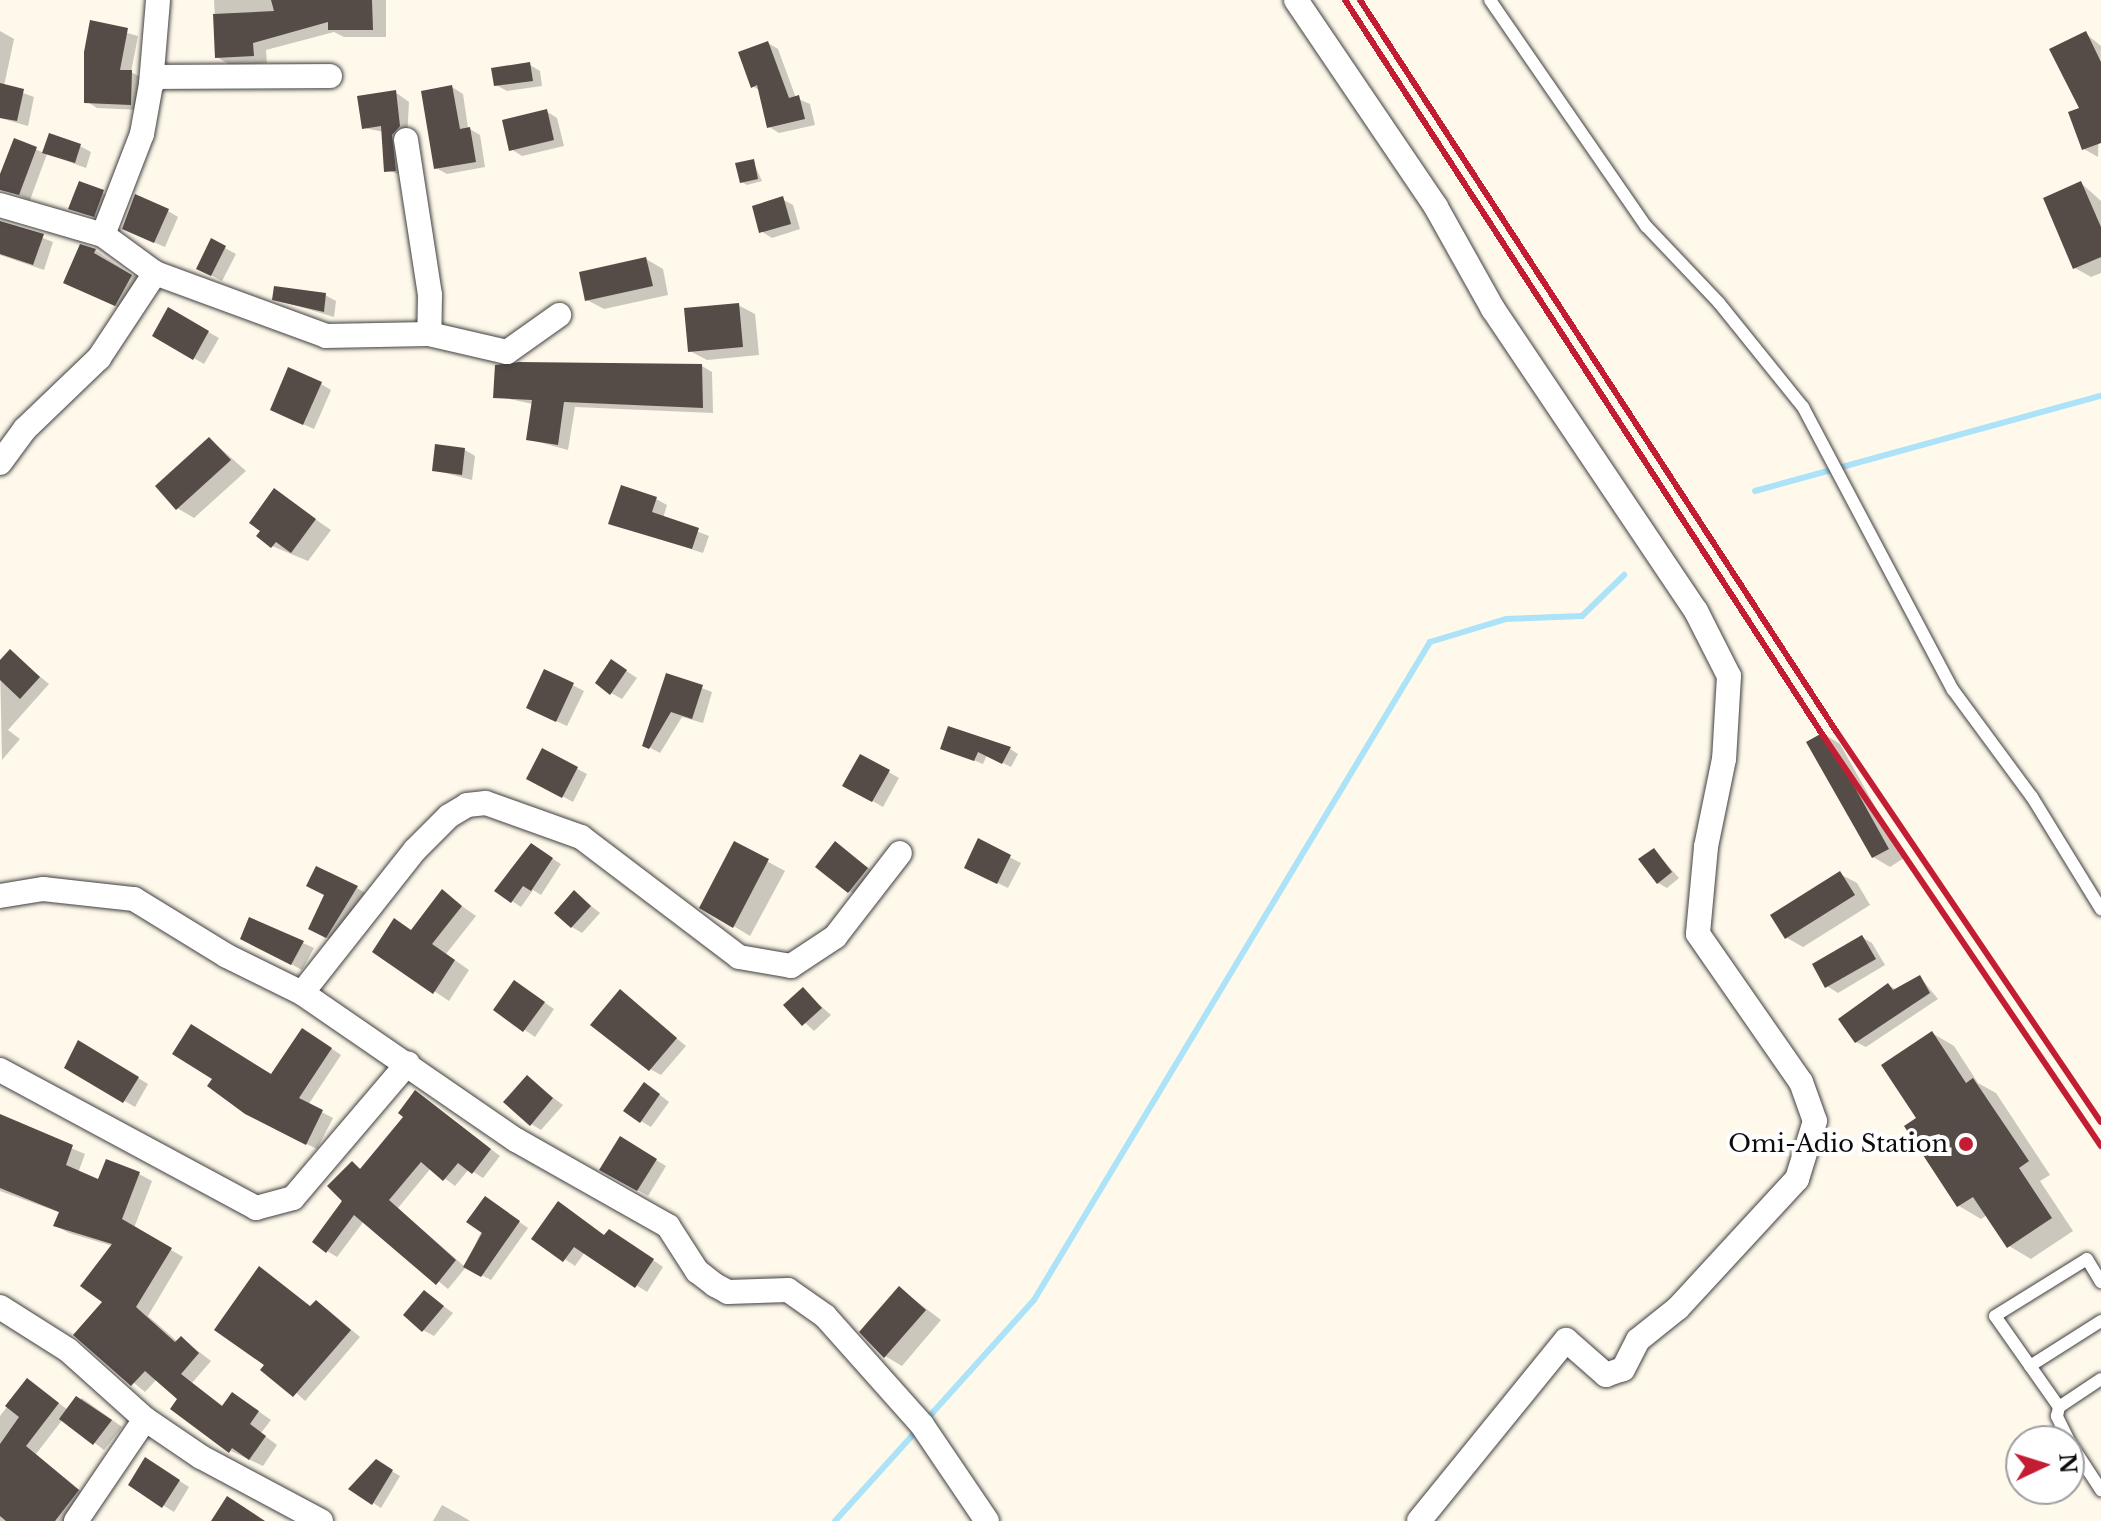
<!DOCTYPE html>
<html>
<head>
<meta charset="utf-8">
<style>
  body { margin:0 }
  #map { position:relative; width:2101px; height:1521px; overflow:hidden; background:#fff9eb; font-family:"Libre Baskerville",serif }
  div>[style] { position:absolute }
  .shadow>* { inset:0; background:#0003 }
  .stream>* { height:6px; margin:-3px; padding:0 3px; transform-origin:3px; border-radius:3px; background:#ace3f9 }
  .building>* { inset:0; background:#554c48 }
  .roads { filter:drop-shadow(0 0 2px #3f3f3f) drop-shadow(0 0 2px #3f3f3f) }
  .lane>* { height:12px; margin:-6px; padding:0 6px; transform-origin:6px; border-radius:6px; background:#fff }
  .street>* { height:24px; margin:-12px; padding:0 12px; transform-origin:12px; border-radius:12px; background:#fff }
  .rail>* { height:6px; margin:-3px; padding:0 3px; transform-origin:3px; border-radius:3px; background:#c31d34 }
  .dots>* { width:22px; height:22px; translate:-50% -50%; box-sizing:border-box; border:4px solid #fff; border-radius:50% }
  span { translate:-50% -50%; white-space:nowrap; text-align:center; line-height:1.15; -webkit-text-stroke:8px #fff; paint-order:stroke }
  .poi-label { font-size:24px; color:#0c0c0c }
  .right { translate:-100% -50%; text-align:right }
  .north { position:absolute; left:2005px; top:1425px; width:80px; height:80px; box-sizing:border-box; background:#fff; border:2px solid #9e9e9e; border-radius:50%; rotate:86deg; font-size:22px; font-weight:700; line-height:32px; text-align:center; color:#0c0c0c }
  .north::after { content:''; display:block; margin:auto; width:28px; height:36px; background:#c31d34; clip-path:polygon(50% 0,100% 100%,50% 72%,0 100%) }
</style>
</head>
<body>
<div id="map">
  <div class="shadow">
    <i style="clip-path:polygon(214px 0,386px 0,386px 37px,344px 37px,334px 32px,266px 50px,267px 63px,230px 65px,217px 57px)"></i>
    <i style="clip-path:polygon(92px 23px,138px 36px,131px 72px,142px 78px,141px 110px,97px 108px,86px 101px)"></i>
    <i style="clip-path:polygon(0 31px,14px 39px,4px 86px,34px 97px,28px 126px,0 118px)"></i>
    <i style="clip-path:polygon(2085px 33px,2101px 46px,2098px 157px,2084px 149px)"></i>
    <i style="clip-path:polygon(768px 43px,778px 49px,796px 98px,810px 104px,815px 125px,779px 133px,768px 126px,761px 91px,752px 86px)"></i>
    <i style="clip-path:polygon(530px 65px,540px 71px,542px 86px,507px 91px,496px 85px)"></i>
    <i style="clip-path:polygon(452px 87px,463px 94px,468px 128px,480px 135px,485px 167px,447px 174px,436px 168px)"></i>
    <i style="clip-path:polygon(395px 92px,409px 102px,405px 176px,386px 170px,384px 132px,364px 128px)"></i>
    <i style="clip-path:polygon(546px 111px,557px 118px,564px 146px,522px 156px,511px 149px)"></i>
    <i style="clip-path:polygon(15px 140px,44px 153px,80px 146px,91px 152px,86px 168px,47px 154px,30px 200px,0 188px)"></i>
    <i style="clip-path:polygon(753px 161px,762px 181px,747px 185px,742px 182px)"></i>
    <i style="clip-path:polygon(80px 183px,114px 198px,105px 221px,71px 208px)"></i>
    <i style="clip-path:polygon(2081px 183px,2101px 201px,2101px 273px,2091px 277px,2075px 268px)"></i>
    <i style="clip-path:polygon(782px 199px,793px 205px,800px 229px,772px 238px,761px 231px)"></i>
    <i style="clip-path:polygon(168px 211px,178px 217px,165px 247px,135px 234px)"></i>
    <i style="clip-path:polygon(0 221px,53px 242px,44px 270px,0 255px)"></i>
    <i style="clip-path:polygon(212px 241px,236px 254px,222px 281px,198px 268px)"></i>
    <i style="clip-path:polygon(95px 250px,148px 286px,132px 314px,65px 282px)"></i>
    <i style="clip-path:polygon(646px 259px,663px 269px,668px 295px,604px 309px,587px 300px)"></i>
    <i style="clip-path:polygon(325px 295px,336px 301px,334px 317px,274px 299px)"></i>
    <i style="clip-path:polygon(738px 305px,755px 314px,759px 355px,707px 360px,690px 351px)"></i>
    <i style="clip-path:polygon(169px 310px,219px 338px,204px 364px,154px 335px)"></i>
    <i style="clip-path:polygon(702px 366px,712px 372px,713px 413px,575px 407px,568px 450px,528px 439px,533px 404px,495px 396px)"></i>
    <i style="clip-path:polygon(321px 384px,331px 390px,314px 429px,282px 415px)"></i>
    <i style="clip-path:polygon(210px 439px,246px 471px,194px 518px,177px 508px)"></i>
    <i style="clip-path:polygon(465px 450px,475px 456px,472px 480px,434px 470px)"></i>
    <i style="clip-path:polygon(274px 491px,331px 530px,308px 561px,272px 546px)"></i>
    <i style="clip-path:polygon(656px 499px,667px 505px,663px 518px,709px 536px,703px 553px,610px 523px)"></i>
    <i style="clip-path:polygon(10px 652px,49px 684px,8px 730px,20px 739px,2px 760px,0 663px)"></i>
    <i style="clip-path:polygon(622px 668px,637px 678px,622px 699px,611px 693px)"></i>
    <i style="clip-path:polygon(545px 671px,584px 691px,567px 726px,539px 713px)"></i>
    <i style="clip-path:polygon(667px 675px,712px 692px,703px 723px,682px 717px,660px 753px,645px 745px)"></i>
    <i style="clip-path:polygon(1824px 734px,1840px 744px,1904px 858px,1890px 867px,1873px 857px)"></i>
    <i style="clip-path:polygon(943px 748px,1010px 749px,1018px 754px,1011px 767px,987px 755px,983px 764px)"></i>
    <i style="clip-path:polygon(543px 751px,587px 774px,573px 802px,529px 778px)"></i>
    <i style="clip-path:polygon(861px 756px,899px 778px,883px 807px,845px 785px)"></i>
    <i style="clip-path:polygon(979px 841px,1021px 863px,1008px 888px,977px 873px)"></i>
    <i style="clip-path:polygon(735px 844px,785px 871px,750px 936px,702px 907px)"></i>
    <i style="clip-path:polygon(836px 844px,878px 875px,860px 897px,849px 891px)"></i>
    <i style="clip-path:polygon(1654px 850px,1679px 878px,1667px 888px,1658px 883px)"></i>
    <i style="clip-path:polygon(540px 851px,561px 864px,541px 895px,533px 890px,521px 907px,512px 901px)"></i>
    <i style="clip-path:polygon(1840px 874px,1857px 883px,1870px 905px,1803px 947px,1787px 938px)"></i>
    <i style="clip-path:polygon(357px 888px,367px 894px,337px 943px,321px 935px)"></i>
    <i style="clip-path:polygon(442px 892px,476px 916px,446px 954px,469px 970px,449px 1001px,374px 951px,412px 931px)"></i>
    <i style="clip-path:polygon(575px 893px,600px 913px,582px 933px,572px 927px)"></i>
    <i style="clip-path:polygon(250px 919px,314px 948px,302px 970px,253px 944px)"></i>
    <i style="clip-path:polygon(1862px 937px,1872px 943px,1885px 965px,1838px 993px,1827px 986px)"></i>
    <i style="clip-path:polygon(1920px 977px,1938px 999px,1866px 1047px,1856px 1042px,1888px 985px,1897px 990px)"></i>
    <i style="clip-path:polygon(525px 989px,554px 1009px,535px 1037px,496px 1010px)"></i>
    <i style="clip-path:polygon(803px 990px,831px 1015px,814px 1031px,786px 1005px)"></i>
    <i style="clip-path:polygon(620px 992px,686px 1046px,661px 1075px,650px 1069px)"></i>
    <i style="clip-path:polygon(1932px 1033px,1954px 1046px,1978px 1083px,1996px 1093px,2050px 1175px,2040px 1181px,2073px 1231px,2031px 1259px,2009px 1246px,1987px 1215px,1981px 1219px,1959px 1206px,1919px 1119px)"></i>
    <i style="clip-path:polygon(313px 1036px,341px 1055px,308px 1105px,333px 1118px,317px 1149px,258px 1120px,214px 1078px,272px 1076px)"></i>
    <i style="clip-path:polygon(79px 1042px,148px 1084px,135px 1107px,67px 1067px)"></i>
    <i style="clip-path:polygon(527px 1078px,563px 1105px,541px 1130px,531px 1124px)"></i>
    <i style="clip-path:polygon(655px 1091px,669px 1102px,651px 1127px,641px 1121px)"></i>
    <i style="clip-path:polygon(416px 1092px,500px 1156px,483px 1178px,469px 1169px,455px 1186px,431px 1168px,398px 1208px,465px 1267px,494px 1204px,528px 1228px,491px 1280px,466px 1267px,448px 1289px,364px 1221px,337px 1257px,327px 1251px,352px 1164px,362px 1170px,406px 1117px)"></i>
    <i style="clip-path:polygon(0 1118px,85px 1154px,78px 1173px,99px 1182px,139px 1174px,152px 1181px,134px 1228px,183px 1257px,148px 1316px,178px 1342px,181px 1338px,211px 1361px,192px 1383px,224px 1407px,245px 1402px,271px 1420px,261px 1433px,277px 1445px,263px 1466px,231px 1451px,173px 1408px,180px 1399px,157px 1379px,145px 1392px,76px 1335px,104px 1301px,113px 1246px,69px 1233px,56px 1226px,61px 1213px,0 1191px)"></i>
    <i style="clip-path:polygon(621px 1139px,666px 1166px,648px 1196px,602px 1169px)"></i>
    <i style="clip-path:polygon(620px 1237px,663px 1267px,647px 1292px,585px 1252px,575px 1266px,534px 1238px)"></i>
    <i style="clip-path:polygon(260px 1268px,312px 1308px,316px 1303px,327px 1309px,360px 1337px,305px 1401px,267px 1365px)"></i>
    <i style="clip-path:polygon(899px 1288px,941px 1320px,902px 1366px,885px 1356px)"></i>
    <i style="clip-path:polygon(424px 1292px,453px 1313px,434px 1336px,423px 1330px)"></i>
    <i style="clip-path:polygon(28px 1380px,68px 1410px,82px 1398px,122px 1427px,104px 1450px,63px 1419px,36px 1454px,89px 1498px,69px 1521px,0 1521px,0 1416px)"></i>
    <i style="clip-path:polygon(376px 1462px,400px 1476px,381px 1508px,351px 1489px)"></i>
    <i style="clip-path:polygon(156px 1466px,189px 1487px,174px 1512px,130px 1485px)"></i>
    <i style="clip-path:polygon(442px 1505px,467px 1519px,470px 1521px,433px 1521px)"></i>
  </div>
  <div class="stream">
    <i style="left:1755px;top:491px;width:359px;rotate:-15.4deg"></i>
    <i style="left:926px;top:1420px;width:161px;rotate:-48deg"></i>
    <i style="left:1034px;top:1300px;width:768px;rotate:-58.96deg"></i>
    <i style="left:1430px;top:642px;width:79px;rotate:-16.8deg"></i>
    <i style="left:1506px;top:619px;width:76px;rotate:-2.3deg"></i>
    <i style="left:1582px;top:616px;width:59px;rotate:-44.3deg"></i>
    <i style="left:835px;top:1521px;width:124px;rotate:-47.9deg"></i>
  </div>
  <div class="building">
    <i style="clip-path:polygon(271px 0,372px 0,373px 30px,328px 30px,328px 22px,253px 43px,254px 56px,215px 58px,213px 14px,274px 11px)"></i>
    <i style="clip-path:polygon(90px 20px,128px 28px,120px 70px,132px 70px,131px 105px,84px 103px,84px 52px)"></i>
    <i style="clip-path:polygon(2086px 31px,2101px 62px,2101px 143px,2082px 150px,2068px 112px,2079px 108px,2049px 49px)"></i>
    <i style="clip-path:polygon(768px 41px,789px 98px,799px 95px,805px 119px,767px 128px,757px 85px,751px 88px,738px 52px)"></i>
    <i style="clip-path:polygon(530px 62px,533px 81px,494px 86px,491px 68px)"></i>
    <i style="clip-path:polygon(0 83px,24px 89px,17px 121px,0 118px)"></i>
    <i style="clip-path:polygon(452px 85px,460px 129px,470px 127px,476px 162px,434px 169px,421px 91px)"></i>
    <i style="clip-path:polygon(396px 90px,400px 126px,392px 135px,396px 171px,384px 172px,381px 126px,362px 129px,357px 96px)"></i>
    <i style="clip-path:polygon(547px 109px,554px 140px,509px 151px,502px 120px)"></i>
    <i style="clip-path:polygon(49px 133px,81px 144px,75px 163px,42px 153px)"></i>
    <i style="clip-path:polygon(14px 138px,37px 147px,19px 195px,0 190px,0 174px)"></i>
    <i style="clip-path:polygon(754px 159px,758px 179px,740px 183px,735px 163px)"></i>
    <i style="clip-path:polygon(79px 181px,104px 190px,94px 217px,68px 209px)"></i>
    <i style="clip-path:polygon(2081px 181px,2101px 227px,2101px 257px,2073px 269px,2043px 198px)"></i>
    <i style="clip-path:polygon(135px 194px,169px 209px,154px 243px,122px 229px)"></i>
    <i style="clip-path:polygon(783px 196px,791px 224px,759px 233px,752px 206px)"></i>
    <i style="clip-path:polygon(0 221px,44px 234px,33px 265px,0 254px)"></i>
    <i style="clip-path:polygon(211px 238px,226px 246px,211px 276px,196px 269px)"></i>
    <i style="clip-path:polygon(80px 244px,96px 249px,94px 253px,132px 275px,115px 306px,63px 283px)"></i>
    <i style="clip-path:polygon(646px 257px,653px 286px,585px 301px,579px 272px)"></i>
    <i style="clip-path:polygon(274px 286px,326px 293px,324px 312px,272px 300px)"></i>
    <i style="clip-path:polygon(739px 303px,743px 347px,688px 352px,684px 308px)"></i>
    <i style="clip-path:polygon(168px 307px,209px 331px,193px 360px,152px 336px)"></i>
    <i style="clip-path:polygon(519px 362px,702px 364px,703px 408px,564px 402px,558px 445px,526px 440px,532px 400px,493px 398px,495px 365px)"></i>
    <i style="clip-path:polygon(288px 367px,322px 382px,303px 425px,270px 410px)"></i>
    <i style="clip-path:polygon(209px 437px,231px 460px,176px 510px,155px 486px)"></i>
    <i style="clip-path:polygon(435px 444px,465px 448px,462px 475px,432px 471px)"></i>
    <i style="clip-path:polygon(621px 485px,657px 497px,652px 512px,699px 528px,692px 549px,608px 524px)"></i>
    <i style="clip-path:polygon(274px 488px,316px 519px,291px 553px,276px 542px,271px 548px,256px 536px,260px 531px,249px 523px)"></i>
    <i style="clip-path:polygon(10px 649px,40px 677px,20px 699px,0 680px,0 660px)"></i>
    <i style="clip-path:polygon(611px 659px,627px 670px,610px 695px,595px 683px)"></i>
    <i style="clip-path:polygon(544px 669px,574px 683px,556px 722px,526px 708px)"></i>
    <i style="clip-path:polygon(666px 673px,703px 685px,692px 719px,671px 712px,649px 749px,642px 746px)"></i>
    <i style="clip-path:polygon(948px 726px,1011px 747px,1002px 764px,978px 752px,974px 761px,940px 749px)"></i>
    <i style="clip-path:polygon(1824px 732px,1889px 849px,1872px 858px,1806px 742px)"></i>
    <i style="clip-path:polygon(542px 748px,578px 767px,562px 798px,526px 779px)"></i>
    <i style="clip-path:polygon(860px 754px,890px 770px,872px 802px,842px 786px)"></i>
    <i style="clip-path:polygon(978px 838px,1011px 855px,997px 884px,964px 868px)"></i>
    <i style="clip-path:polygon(734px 841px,769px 859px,733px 928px,699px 908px)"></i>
    <i style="clip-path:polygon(835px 841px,868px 868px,848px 893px,815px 867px)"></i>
    <i style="clip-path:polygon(531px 843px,553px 858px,531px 891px,523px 886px,511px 903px,494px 891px)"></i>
    <i style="clip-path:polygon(1654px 848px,1672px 872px,1657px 884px,1638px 859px)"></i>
    <i style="clip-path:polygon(316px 866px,358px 886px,326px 938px,308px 929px,324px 895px,306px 886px)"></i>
    <i style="clip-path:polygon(1840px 871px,1855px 895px,1785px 939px,1770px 915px)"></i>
    <i style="clip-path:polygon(442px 889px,462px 906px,432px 944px,455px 960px,433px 994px,372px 952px,394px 918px,411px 930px)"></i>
    <i style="clip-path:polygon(574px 890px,591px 906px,571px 928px,554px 913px)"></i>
    <i style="clip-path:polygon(249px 917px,304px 941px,291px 965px,240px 939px)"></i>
    <i style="clip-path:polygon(1862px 935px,1876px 959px,1825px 988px,1812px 964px)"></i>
    <i style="clip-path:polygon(1920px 975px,1930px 993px,1855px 1043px,1838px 1019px,1888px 983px,1893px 990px)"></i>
    <i style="clip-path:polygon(514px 980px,545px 1002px,523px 1032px,493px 1010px)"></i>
    <i style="clip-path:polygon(803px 987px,822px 1008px,802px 1026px,783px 1005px)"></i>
    <i style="clip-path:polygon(620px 989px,677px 1038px,649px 1071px,590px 1025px)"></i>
    <i style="clip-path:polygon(191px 1024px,271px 1074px,302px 1028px,332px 1048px,299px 1098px,323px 1110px,306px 1145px,245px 1114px,207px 1086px,212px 1079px,172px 1054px)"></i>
    <i style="clip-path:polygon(1932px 1031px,1966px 1083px,1973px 1078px,2029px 1161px,2019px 1168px,2052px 1218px,2007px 1248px,1973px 1197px,1957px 1207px,1904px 1126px,1916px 1118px,1881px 1065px)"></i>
    <i style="clip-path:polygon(78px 1040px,139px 1077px,123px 1103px,64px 1068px)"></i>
    <i style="clip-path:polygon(527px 1075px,553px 1098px,530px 1126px,503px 1102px)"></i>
    <i style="clip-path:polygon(644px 1082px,660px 1094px,640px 1123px,623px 1111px)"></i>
    <i style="clip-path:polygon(415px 1090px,491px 1149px,472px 1174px,458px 1163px,443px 1181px,421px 1162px,389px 1200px,456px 1260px,436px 1285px,354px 1215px,326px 1253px,312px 1242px,342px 1201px,327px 1186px,352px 1161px,360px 1169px,403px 1117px,398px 1113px)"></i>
    <i style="clip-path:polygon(0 1114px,73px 1145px,66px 1165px,98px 1179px,106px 1159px,140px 1172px,122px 1219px,172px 1248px,136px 1307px,175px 1342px,181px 1336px,199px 1353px,181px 1374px,222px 1406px,232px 1392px,259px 1411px,250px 1424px,266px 1436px,249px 1460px,232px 1448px,229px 1453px,170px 1409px,177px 1399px,145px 1371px,131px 1386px,73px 1335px,102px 1302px,80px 1286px,112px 1244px,53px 1226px,59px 1212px,0 1188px)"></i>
    <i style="clip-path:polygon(620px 1136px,657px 1159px,637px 1191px,599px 1170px)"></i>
    <i style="clip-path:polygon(485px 1196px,520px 1221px,481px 1277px,463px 1267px,482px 1233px,466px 1222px)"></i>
    <i style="clip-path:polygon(558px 1201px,604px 1235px,609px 1229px,654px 1259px,635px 1288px,574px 1247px,563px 1262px,531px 1239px)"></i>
    <i style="clip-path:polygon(259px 1266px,310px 1306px,316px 1300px,351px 1330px,293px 1397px,260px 1370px,264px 1365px,214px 1330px)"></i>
    <i style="clip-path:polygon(899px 1286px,926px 1310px,884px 1358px,859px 1332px)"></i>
    <i style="clip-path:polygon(424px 1290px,444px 1306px,422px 1332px,403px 1315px)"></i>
    <i style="clip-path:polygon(27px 1378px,59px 1403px,26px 1446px,79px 1490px,55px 1521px,6px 1521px,0 1516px,0 1444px,19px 1417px,5px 1406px)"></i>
    <i style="clip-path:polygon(76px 1396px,112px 1420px,93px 1445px,59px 1419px)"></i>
    <i style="clip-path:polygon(145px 1457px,180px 1480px,162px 1508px,128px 1485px)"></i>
    <i style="clip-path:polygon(376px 1459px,393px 1470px,372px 1505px,348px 1489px)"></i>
    <i style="clip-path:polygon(227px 1496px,265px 1521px,211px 1521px)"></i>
  </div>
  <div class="roads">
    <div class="lane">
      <i style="left:1490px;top:0;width:275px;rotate:55.4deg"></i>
      <i style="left:1646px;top:226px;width:106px;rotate:46.5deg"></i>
      <i style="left:1719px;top:303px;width:134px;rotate:51.1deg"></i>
      <i style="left:1803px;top:407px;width:320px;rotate:62.1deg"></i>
      <i style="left:1953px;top:690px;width:133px;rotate:53.6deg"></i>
      <i style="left:2032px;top:797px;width:132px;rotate:58.4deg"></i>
      <i style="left:2030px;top:1366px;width:84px;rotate:-32.4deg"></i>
      <i style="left:2059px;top:1407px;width:50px;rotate:-33.7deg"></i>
      <i style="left:2069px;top:1441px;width:28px;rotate:-116deg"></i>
      <i style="left:2057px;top:1416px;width:9px;rotate:-77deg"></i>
      <i style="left:2059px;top:1407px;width:111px;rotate:-125.1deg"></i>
      <i style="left:1995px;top:1316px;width:108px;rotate:-31.8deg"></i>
      <i style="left:2087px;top:1259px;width:27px;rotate:59deg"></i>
      <i style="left:2069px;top:1441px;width:59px;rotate:56.9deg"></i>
    </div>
    <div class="street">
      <i style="left:1296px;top:0;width:250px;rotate:55.9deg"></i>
      <i style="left:1436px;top:207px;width:117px;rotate:60.8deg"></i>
      <i style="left:1493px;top:309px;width:364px;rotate:56.1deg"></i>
      <i style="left:1696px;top:611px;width:73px;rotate:63.1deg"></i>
      <i style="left:1729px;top:676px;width:83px;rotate:93.4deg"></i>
      <i style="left:1724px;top:759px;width:90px;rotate:101.6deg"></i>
      <i style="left:1706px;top:847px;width:87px;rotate:95.3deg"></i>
      <i style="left:1698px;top:934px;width:180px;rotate:55.2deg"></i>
      <i style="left:1801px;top:1082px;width:41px;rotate:70.3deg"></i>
      <i style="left:1815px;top:1121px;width:61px;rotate:107.2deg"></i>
      <i style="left:1797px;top:1179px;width:176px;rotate:132.7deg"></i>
      <i style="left:1678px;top:1308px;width:51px;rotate:141.3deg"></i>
      <i style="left:1638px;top:1340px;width:33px;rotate:117deg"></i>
      <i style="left:1623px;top:1369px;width:18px;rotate:161deg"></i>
      <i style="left:1606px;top:1375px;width:53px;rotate:-138.8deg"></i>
      <i style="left:1566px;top:1340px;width:233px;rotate:129.1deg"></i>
      <i style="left:151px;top:84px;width:84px;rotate:-85.2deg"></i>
      <i style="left:406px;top:140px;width:157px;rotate:81.2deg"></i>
      <i style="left:430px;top:295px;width:39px;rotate:91deg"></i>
      <i style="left:0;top:205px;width:107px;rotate:16.2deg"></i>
      <i style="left:103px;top:235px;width:64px;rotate:36.2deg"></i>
      <i style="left:155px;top:273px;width:182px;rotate:20.2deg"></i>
      <i style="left:326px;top:336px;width:103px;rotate:-1.1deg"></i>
      <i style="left:429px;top:334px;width:80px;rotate:13deg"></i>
      <i style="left:507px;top:352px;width:64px;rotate:-35.4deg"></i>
      <i style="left:103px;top:235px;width:108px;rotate:-68.9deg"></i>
      <i style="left:142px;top:134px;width:51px;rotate:-79.8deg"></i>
      <i style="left:151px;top:84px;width:10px;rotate:-45deg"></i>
      <i style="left:158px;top:77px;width:172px;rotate:-0.3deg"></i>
      <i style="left:0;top:463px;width:42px;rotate:-53.7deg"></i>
      <i style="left:25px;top:429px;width:103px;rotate:-43.8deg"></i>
      <i style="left:99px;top:358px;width:102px;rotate:-56.6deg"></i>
      <i style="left:0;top:896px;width:44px;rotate:-9.2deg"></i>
      <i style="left:43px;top:889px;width:92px;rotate:6.3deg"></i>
      <i style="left:134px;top:899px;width:109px;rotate:31.5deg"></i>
      <i style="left:227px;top:956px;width:84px;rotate:26.3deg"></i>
      <i style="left:302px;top:993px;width:260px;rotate:34.5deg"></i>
      <i style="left:516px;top:1140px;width:175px;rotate:29.5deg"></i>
      <i style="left:668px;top:1226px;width:54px;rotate:57.2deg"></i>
      <i style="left:697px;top:1271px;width:23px;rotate:38deg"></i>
      <i style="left:715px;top:1285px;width:15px;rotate:28deg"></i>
      <i style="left:728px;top:1292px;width:60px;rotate:-1.9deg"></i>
      <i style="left:788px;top:1290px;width:45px;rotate:35.1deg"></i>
      <i style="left:825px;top:1316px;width:146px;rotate:48.3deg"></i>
      <i style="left:922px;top:1425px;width:116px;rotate:55.9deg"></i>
      <i style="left:302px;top:993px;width:182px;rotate:-51.7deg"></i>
      <i style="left:415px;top:850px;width:48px;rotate:-45deg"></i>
      <i style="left:449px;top:816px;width:21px;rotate:-31deg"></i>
      <i style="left:467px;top:805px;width:19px;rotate:-6deg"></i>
      <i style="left:486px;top:803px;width:101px;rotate:19.7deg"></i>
      <i style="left:581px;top:837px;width:198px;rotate:37.2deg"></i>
      <i style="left:739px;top:957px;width:53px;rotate:9.8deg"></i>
      <i style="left:791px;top:966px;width:53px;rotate:-33.4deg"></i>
      <i style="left:835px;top:937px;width:106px;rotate:-52.3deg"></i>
      <i style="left:0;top:1070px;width:291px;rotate:28.3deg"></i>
      <i style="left:256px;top:1208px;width:38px;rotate:-15deg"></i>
      <i style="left:293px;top:1198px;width:177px;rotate:-49.6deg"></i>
      <i style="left:0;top:1307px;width:80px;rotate:32.3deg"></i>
      <i style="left:68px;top:1350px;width:103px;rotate:41.9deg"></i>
      <i style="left:145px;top:1419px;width:68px;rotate:34.2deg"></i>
      <i style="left:201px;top:1457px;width:136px;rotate:28.1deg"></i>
      <i style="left:76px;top:1521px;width:123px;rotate:-55.9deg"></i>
    </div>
  </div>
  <div class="rail">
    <i style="left:1345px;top:0;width:879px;rotate:56.98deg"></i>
    <i style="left:1824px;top:737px;width:494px;rotate:55.9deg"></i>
    <i style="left:1360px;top:0;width:872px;rotate:56.93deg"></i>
    <i style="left:1836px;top:731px;width:472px;rotate:55.9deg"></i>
  </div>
  <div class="dots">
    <i style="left:1966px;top:1144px;background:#c31d34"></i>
  </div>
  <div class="poi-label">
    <span class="right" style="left:1948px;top:1144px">Omi-Adio Station</span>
  </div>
  <div class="north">N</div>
</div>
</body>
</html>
